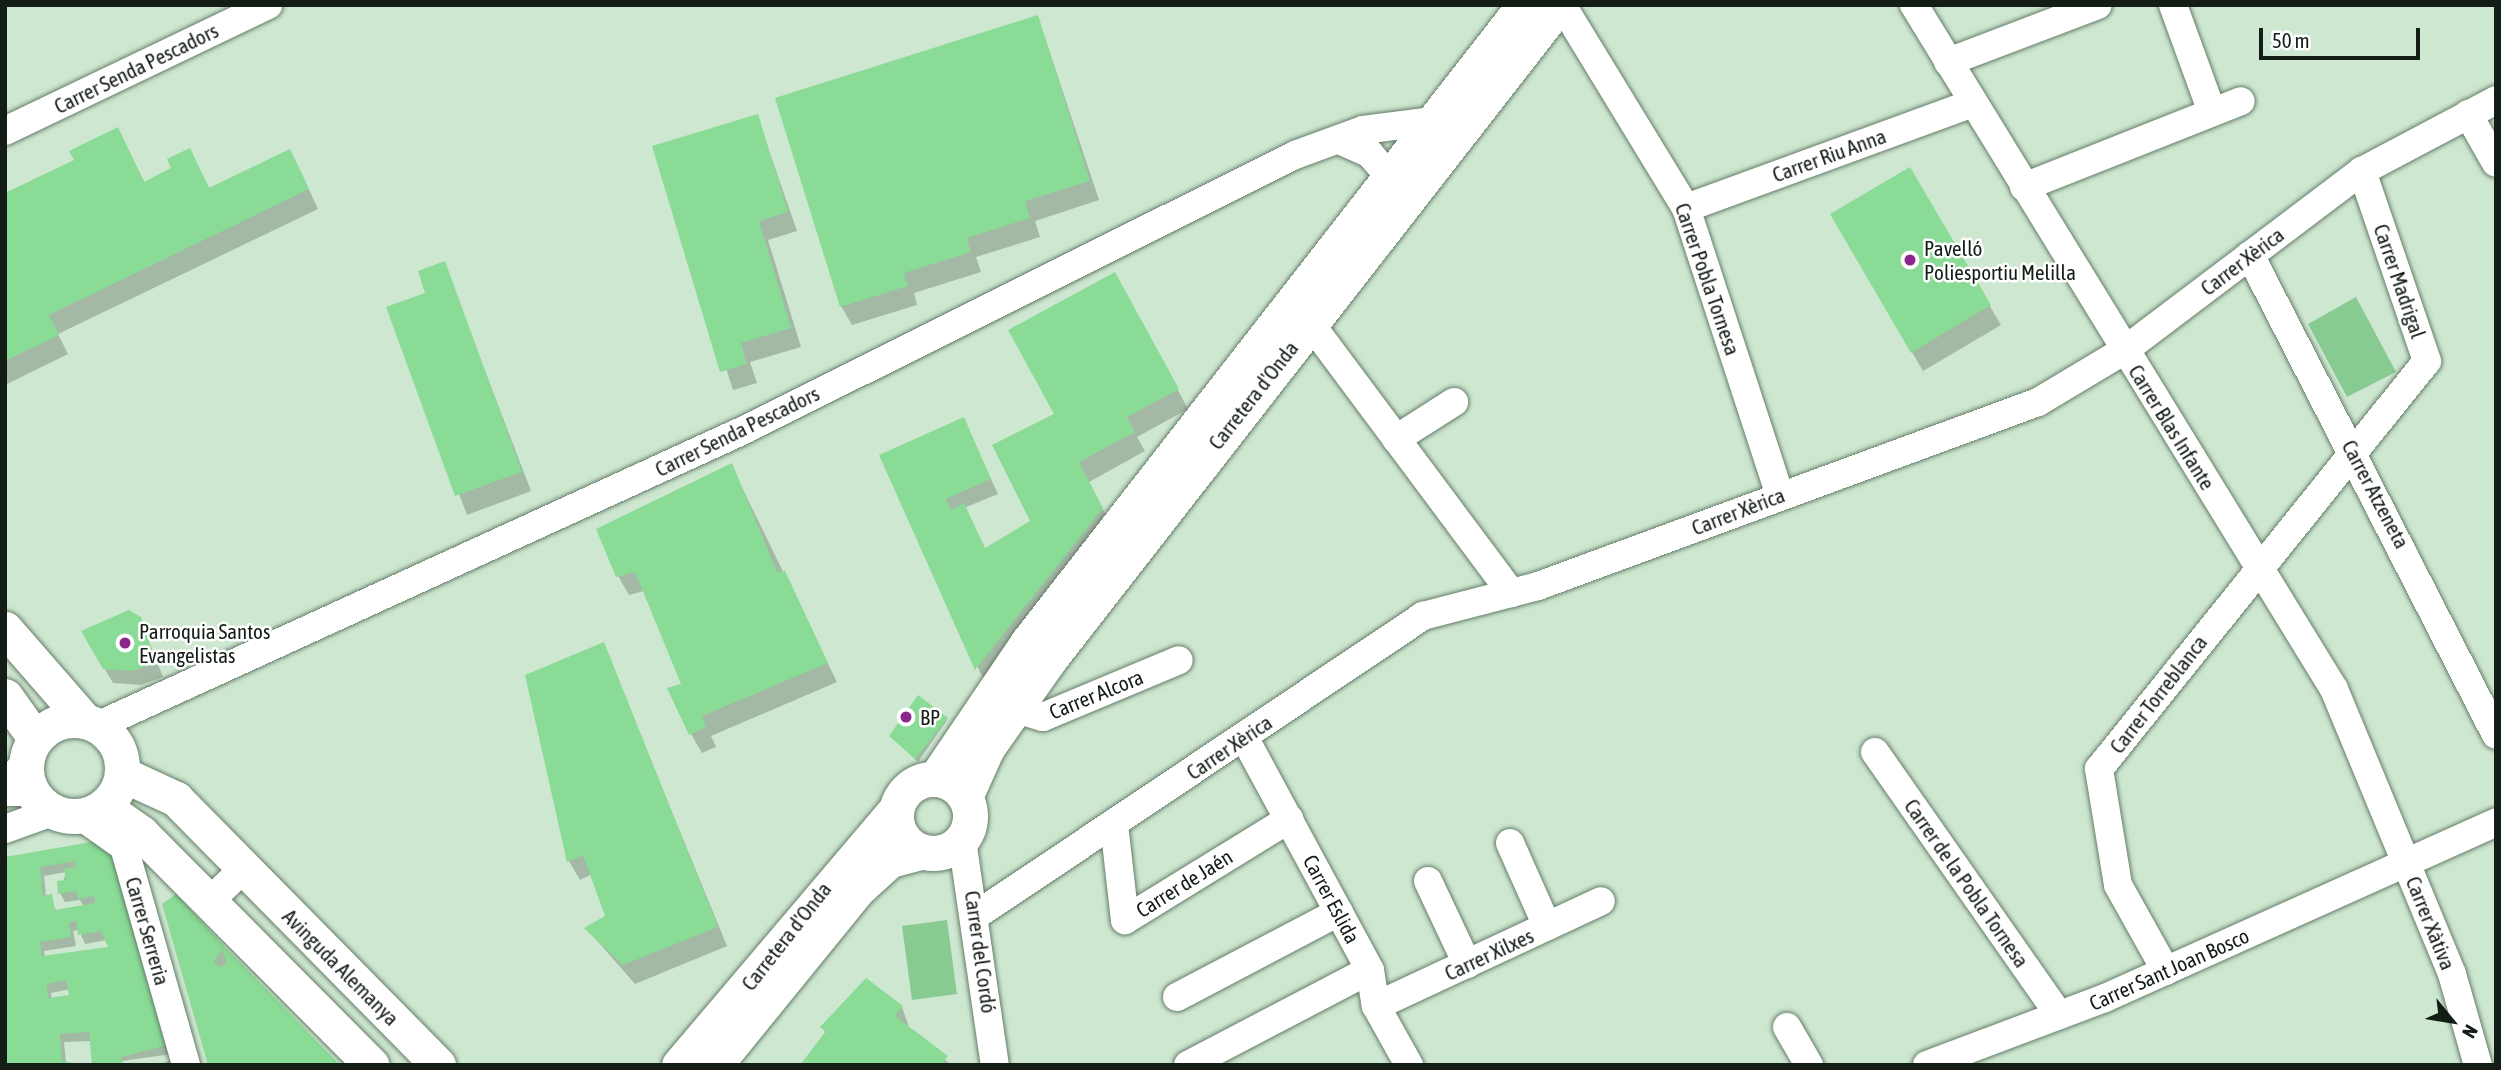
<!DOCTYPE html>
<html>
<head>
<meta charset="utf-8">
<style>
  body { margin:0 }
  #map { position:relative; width:2501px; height:1070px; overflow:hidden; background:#cee7d0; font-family:"Asap Condensed",sans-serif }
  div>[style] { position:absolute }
  .green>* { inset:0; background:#88cb92 }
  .shadow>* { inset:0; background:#0003 }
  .building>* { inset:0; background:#89db96 }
  .roads { filter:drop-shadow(0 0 2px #657d68) drop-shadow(0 0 2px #657d68) }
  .minor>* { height:28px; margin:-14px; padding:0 14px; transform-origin:14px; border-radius:14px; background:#fff }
  .major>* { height:35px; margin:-17.5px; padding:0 17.5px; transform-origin:17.5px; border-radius:17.5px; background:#fff }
  .major>.ring { margin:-17.5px; padding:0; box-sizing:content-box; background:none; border:35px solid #fff; border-radius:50% }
  .dots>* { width:19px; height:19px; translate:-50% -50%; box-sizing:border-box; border:4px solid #fff; border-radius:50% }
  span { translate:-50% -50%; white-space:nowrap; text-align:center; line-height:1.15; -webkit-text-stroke:5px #fff; paint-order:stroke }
  .street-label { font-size:21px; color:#141d15 }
  .poi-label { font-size:21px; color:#141d15 }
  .left { translate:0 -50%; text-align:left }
  .frame { position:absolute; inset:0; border:7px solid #141d15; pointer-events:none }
  .north { position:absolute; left:2417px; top:986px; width:70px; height:70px; -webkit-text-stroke:5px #fff; paint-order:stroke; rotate:120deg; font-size:19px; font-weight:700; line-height:28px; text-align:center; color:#141d15 }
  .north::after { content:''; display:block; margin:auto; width:24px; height:32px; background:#141d15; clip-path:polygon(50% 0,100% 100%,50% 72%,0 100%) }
  .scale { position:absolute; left:2259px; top:28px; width:161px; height:32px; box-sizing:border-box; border:4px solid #141d15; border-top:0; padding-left:9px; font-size:21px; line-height:24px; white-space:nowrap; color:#141d15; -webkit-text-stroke:5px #fff; paint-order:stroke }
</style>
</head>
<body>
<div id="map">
  <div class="green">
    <i style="clip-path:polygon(2356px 297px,2396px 372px,2347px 397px,2308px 324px)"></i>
    <i style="clip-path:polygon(947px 920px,957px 994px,912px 1000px,902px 926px)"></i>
  </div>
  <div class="shadow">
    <i style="clip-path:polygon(1038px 17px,1099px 200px,1035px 221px,1040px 237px,976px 257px,981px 272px,914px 293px,917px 305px,852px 325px,841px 306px)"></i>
    <i style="clip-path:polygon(757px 116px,797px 231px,768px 240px,801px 347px,750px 362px,757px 383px,733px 390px,655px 147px)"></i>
    <i style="clip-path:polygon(118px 130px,145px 183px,174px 169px,189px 150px,210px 189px,300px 170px,318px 209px,58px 334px,68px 354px,5px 385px,5px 195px,76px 161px)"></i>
    <i style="clip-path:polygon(1909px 169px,2001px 325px,1923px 371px,1832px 215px)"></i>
    <i style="clip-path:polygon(444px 264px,531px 491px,467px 515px,388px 308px,428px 294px)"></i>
    <i style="clip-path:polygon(1126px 293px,1188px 409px,1137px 437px,1145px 451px,1089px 482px,1110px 523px,985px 683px,881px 456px,963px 419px,998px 494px,964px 508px,985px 550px,1032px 521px,1056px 415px)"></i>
    <i style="clip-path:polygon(731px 465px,837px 682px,711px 736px,716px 747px,702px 753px,691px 734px,684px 685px,644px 591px,629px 595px,618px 576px)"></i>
    <i style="clip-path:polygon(140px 619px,163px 677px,141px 685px,113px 683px,83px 632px)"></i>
    <i style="clip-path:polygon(603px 644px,727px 946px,635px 984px,586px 928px,608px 917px,592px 874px,580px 880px,569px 861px)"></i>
    <i style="clip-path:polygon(947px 720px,918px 762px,891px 736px)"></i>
    <i style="clip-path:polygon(evenodd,97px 843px,172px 1054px,94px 1065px,91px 1041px,64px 1042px,66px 1063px,83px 1065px,5px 1065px,5px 858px,97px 843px,66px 872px,60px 893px,65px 902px,80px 900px,84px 907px,57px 911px,46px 897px,44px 876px,66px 872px,97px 843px,79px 930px,85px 944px,107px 940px,111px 949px,45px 958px,44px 951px,76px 946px,73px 931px,79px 930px,97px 843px,70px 989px,71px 996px,52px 999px,51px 993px,70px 989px)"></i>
    <i style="clip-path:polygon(176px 897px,338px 1065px,210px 1065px)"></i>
    <i style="clip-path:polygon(902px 1007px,910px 1030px,951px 1065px,802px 1065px,826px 1034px,822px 1027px)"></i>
    <i style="clip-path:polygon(171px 1061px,174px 1065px,152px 1065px)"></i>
  </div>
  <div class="building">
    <i style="clip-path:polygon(1038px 15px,1090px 181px,1025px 201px,1030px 218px,967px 238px,971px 252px,904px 273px,908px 286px,840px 307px,775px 98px)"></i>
    <i style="clip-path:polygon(758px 114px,788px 212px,759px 221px,791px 328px,741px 343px,747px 364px,720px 372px,652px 146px)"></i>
    <i style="clip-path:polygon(118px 127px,144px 182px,171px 168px,167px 159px,190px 148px,209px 188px,290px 149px,309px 189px,49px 315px,59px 335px,5px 361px,5px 193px,74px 160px,69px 151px)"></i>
    <i style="clip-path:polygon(1910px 167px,1991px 305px,1911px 353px,1830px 214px)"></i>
    <i style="clip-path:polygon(445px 261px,522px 472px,455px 496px,386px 307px,425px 293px,418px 271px)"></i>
    <i style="clip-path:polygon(1115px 272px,1179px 389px,1127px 417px,1135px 432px,1079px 462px,1103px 508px,975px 670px,879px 455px,964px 417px,991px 479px,946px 499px,951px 510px,964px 503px,985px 548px,1030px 521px,992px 445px,1054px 414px,1008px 330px)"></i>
    <i style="clip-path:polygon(732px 463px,777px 572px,785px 571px,828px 663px,702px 716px,706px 727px,689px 735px,667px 688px,681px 684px,635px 572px,616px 577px,596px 529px)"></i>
    <i style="clip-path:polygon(129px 610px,141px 617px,156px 663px,132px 671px,103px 669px,81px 631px)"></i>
    <i style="clip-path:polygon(604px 642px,718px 927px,623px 965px,584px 928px,605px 916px,583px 855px,567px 862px,525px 675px)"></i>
    <i style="clip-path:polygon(918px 695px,948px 718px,915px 759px,889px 736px)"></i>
    <i style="clip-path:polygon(evenodd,97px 841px,110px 846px,168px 1045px,121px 1057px,123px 1065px,92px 1065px,89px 1032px,60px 1034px,62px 1061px,83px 1065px,5px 1065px,5px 857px,97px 841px,75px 861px,76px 867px,64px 869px,66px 880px,57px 881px,58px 894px,77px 891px,78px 899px,94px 896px,95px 903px,55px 910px,52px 894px,43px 896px,40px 867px,75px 861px,97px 841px,76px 921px,78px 935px,101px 931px,108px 947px,42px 956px,40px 942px,71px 937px,69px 922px,76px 921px,97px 841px,66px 980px,69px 995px,48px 998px,47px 984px,66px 980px)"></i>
    <i style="clip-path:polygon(evenodd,176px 894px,227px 949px,340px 1065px,208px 1065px,162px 904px,176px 894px,222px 950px,227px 964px,218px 967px,214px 961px,222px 950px)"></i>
    <i style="clip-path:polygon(866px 978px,903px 1006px,895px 1016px,948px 1056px,942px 1065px,800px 1065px,826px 1031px,820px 1027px)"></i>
  </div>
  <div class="roads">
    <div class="minor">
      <i style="left:1562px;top:5px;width:238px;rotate:58.6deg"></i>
      <i style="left:1686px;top:208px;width:302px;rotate:71.9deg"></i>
      <i style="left:1914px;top:5px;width:803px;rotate:58.45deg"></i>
      <i style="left:2334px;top:689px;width:308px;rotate:67.5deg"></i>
      <i style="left:2452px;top:974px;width:95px;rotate:74.1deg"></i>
      <i style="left:2173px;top:5px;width:114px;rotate:70deg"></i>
      <i style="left:1948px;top:62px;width:160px;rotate:-20.8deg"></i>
      <i style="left:2468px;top:114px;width:56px;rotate:60.3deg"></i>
      <i style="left:5px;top:131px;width:292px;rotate:-25.6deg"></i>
      <i style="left:1339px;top:140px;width:34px;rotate:24deg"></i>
      <i style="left:1370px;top:154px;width:29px;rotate:49deg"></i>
      <i style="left:2024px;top:187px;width:233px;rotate:-21.6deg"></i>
      <i style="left:1686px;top:208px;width:306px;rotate:-20.1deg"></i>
      <i style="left:2250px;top:255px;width:539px;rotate:62.86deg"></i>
      <i style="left:1310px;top:323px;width:337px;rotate:53.3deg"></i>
      <i style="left:1396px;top:439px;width:69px;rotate:-32.5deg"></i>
      <i style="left:1013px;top:708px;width:31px;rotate:17deg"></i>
      <i style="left:1043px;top:717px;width:147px;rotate:-22.7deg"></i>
      <i style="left:97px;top:726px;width:711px;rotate:-24.58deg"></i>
      <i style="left:744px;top:430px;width:616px;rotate:-26.52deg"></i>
      <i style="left:1295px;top:155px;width:72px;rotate:-20.2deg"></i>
      <i style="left:1363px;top:130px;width:71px;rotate:-7.3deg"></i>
      <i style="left:1244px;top:737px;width:265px;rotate:61.6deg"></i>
      <i style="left:1370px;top:970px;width:36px;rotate:81deg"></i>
      <i style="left:1376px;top:1006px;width:68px;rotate:60.8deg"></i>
      <i style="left:1875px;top:752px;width:321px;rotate:55deg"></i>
      <i style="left:5px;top:784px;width:29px;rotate:-46deg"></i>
      <i style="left:5px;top:792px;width:26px"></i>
      <i style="left:82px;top:817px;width:52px;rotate:35.5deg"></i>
      <i style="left:124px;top:847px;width:227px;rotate:74.1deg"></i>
      <i style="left:1114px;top:824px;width:97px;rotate:83.5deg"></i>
      <i style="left:1125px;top:920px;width:193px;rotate:-31.6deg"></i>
      <i style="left:5px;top:829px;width:50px;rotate:-19.9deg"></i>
      <i style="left:962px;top:840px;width:227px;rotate:81.7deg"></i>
      <i style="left:1510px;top:843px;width:91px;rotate:66deg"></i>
      <i style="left:1428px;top:881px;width:92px;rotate:64.8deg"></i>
      <i style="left:209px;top:902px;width:49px;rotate:-44.2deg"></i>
      <i style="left:978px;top:914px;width:536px;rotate:-33.81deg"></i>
      <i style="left:1423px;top:616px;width:119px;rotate:-14.6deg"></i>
      <i style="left:1538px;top:586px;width:533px;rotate:-20.2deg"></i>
      <i style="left:2038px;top:402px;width:101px;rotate:-30.9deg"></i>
      <i style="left:2125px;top:350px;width:297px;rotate:-37.1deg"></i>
      <i style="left:2362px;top:171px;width:152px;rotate:-27.9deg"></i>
      <i style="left:2166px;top:971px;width:98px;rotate:-119.2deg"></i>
      <i style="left:2118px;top:885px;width:118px;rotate:-99.3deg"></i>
      <i style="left:2099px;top:769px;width:523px;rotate:-51.2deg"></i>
      <i style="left:2427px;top:361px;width:201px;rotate:-108.9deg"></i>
      <i style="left:1177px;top:997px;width:183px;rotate:-27.7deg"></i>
      <i style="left:1376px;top:1006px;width:248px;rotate:-25deg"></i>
      <i style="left:1787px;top:1027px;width:44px;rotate:59.9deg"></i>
      <i style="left:1188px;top:1065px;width:205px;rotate:-27.6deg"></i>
      <i style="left:1927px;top:1065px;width:190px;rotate:-20.6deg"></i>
      <i style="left:2105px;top:998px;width:429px;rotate:-24.2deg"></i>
    </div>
    <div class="major">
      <i style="left:5px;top:629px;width:122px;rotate:49deg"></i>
      <i style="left:5px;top:696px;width:52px;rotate:54.5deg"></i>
      <i class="ring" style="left:26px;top:720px;width:61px;height:61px"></i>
      <i style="left:122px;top:774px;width:60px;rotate:24.8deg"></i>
      <i style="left:176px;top:799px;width:373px;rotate:45.4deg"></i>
      <i class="ring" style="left:896px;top:779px;width:39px;height:39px"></i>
      <i style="left:935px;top:779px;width:164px;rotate:-55.9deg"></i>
      <i style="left:1027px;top:643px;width:809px;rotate:-52.08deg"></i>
      <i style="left:965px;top:797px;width:54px;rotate:-65.8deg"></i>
      <i style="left:987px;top:748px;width:108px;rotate:-54.8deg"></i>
      <i style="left:1049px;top:660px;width:830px;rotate:-52.09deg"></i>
      <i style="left:104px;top:807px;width:45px;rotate:35.1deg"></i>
      <i style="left:141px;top:833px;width:327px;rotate:45.2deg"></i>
      <i style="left:679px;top:1065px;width:336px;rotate:-49.7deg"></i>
      <i style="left:715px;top:1065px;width:227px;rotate:-50.9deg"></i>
      <i style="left:858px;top:889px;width:43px;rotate:-42.2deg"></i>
      <i style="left:890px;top:860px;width:30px;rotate:-15deg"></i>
    </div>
  </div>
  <div class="dots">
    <i style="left:1910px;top:260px;background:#8d268c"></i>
    <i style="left:125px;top:643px;background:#8d268c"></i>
    <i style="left:906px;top:717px;background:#8d268c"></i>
  </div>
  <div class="street-label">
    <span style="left:136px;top:68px;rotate:-26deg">Carrer Senda Pescadors</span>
    <span style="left:1829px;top:155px;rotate:-20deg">Carrer Riu Anna</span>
    <span style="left:2242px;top:261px;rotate:-37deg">Carrer Xèrica</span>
    <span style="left:1708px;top:279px;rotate:71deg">Carrer Pobla Tornesa</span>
    <span style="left:2400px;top:281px;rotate:71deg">Carrer Madrigal</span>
    <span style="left:1253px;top:395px;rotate:-52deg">Carretera d'Onda</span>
    <span style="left:2172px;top:427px;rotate:58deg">Carrer Blas Infante</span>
    <span style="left:737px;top:431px;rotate:-26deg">Carrer Senda Pescadors</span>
    <span style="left:2376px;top:494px;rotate:62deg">Carrer Atzeneta</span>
    <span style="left:1738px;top:511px;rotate:-21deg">Carrer Xèrica</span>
    <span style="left:1096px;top:694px;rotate:-22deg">Carrer Alcora</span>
    <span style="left:2158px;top:694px;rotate:-52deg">Carrer Torreblanca</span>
    <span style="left:1229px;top:747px;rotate:-34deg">Carrer Xèrica</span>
    <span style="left:1184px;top:883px;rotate:-32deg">Carrer de Jaén</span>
    <span style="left:1967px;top:883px;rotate:55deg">Carrer de la Pobla Tornesa</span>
    <span style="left:1332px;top:899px;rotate:62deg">Carrer Eslida</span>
    <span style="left:2431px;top:923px;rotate:68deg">Carrer Xàtiva</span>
    <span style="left:148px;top:931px;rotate:74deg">Carrer Serreria</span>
    <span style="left:786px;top:936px;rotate:-52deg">Carretera d'Onda</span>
    <span style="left:981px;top:952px;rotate:82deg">Carrer del Cordó</span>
    <span style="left:1489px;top:954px;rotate:-25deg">Carrer Xilxes</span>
    <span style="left:341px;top:967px;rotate:45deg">Avinguda Alemanya</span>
    <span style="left:2169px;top:969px;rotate:-24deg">Carrer Sant Joan Bosco</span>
  </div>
  <div class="poi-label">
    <span class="left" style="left:1924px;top:260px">Pavelló<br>Poliesportiu Melilla</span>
    <span class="left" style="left:139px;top:643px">Parroquia Santos<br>Evangelistas</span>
    <span class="left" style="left:920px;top:717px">BP</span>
  </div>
  <div class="frame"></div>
  <div class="north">N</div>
  <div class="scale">50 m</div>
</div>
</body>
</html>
